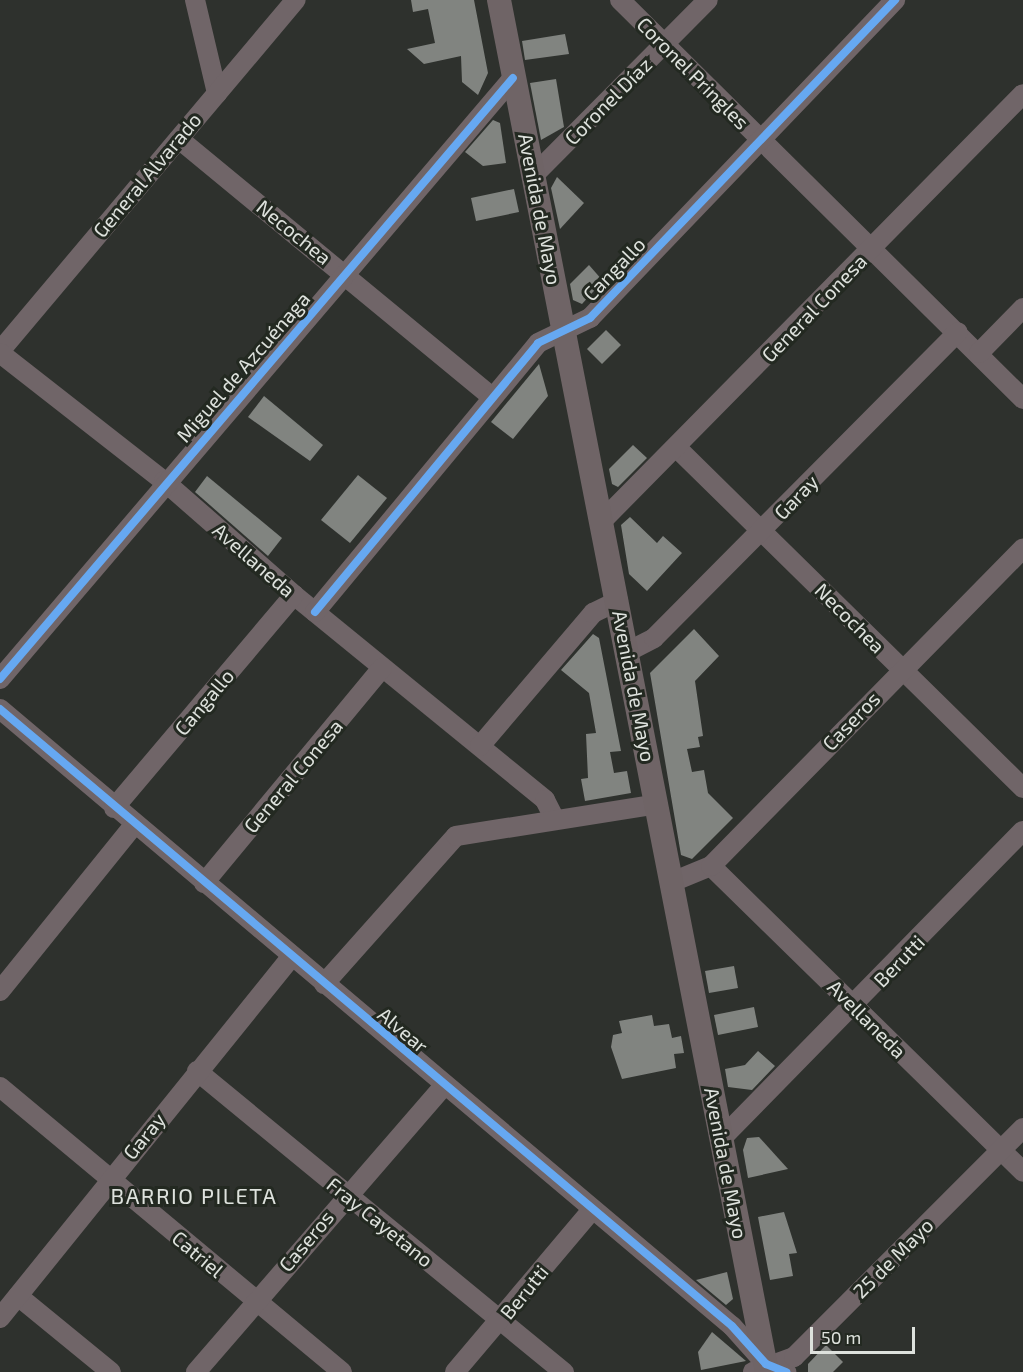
<!DOCTYPE html>
<html>
<head>
<meta charset="utf-8">
<style>
  body { margin:0 }
  #map { position:relative; width:1023px; height:1372px; overflow:hidden; background:#2e312d; font-family:"Exo 2",sans-serif }
  div>[style] { position:absolute }
  .building>* { inset:0; background:#818480 }
  .minor>* { height:20px; margin:-10px; padding:0 10px; transform-origin:10px; border-radius:10px; background:#706568 }
  .major>* { height:24px; margin:-12px; padding:0 12px; transform-origin:12px; border-radius:12px; background:#6f6466 }
  .cycleway>* { height:8px; margin:-4px; padding:0 4px; transform-origin:4px; border-radius:4px; background:#66a8f1 }
  span { translate:-50% -50%; white-space:nowrap; text-align:center; line-height:1.15; -webkit-text-stroke:6px #232921; paint-order:stroke }
  .street-label { font-size:20px; color:#dee2dd }
  .quarter-label { font-size:22px; color:#dee2dd; letter-spacing:1.5px }
  .scale { position:absolute; left:810px; top:1327px; width:105px; height:27px; box-sizing:border-box; border:3px solid #dee2dd; border-top:0; padding-left:8px; font-size:18px; line-height:21px; white-space:nowrap; color:#dee2dd; -webkit-text-stroke:4px #232921; paint-order:stroke }
</style>
</head>
<body>
<div id="map">
  <div class="building">
    <i style="clip-path:polygon(411px 0,474px 0,488px 73px,478px 95px,462px 82px,461px 56px,424px 64px,407px 49px,435px 43px,428px 9px,413px 12px)"></i>
    <i style="clip-path:polygon(565px 34px,569px 54px,525px 60px,522px 41px)"></i>
    <i style="clip-path:polygon(556px 79px,564px 127px,541px 140px,530px 83px)"></i>
    <i style="clip-path:polygon(493px 120px,500px 123px,506px 163px,483px 166px,465px 152px)"></i>
    <i style="clip-path:polygon(557px 177px,584px 203px,560px 229px,551px 188px)"></i>
    <i style="clip-path:polygon(514px 189px,519px 212px,476px 221px,471px 198px)"></i>
    <i style="clip-path:polygon(589px 265px,603px 281px,582px 304px,573px 300px,570px 284px)"></i>
    <i style="clip-path:polygon(606px 330px,621px 345px,602px 364px,587px 349px)"></i>
    <i style="clip-path:polygon(539px 364px,548px 396px,513px 439px,491px 422px)"></i>
    <i style="clip-path:polygon(264px 396px,323px 445px,310px 461px,248px 417px)"></i>
    <i style="clip-path:polygon(633px 445px,647px 458px,618px 487px,612px 484px,609px 469px)"></i>
    <i style="clip-path:polygon(358px 475px,387px 498px,350px 543px,321px 520px)"></i>
    <i style="clip-path:polygon(207px 476px,282px 538px,268px 556px,195px 492px)"></i>
    <i style="clip-path:polygon(630px 517px,657px 543px,663px 536px,682px 553px,647px 591px,629px 574px,621px 525px)"></i>
    <i style="clip-path:polygon(694px 629px,719px 656px,695px 681px,703px 736px,698px 737px,700px 747px,687px 749px,692px 772px,704px 770px,708px 793px,733px 818px,692px 859px,681px 855px,650px 673px)"></i>
    <i style="clip-path:polygon(593px 634px,599px 638px,621px 751px,610px 752px,614px 773px,627px 771px,631px 793px,585px 801px,581px 779px,588px 778px,586px 734px,596px 733px,589px 693px,561px 670px)"></i>
    <i style="clip-path:polygon(734px 966px,738px 988px,709px 993px,705px 971px)"></i>
    <i style="clip-path:polygon(754px 1007px,758px 1027px,718px 1035px,714px 1015px)"></i>
    <i style="clip-path:polygon(652px 1015px,654px 1026px,669px 1024px,672px 1038px,681px 1036px,684px 1053px,674px 1054px,676px 1068px,622px 1079px,611px 1047px,613px 1035px,622px 1033px,619px 1021px)"></i>
    <i style="clip-path:polygon(758px 1051px,775px 1066px,752px 1090px,728px 1087px,725px 1069px,745px 1065px)"></i>
    <i style="clip-path:polygon(759px 1137px,788px 1169px,748px 1178px,743px 1150px,747px 1138px)"></i>
    <i style="clip-path:polygon(784px 1212px,797px 1253px,789px 1254px,793px 1276px,770px 1280px,758px 1217px)"></i>
    <i style="clip-path:polygon(727px 1272px,733px 1299px,726px 1305px,696px 1280px)"></i>
    <i style="clip-path:polygon(712px 1332px,746px 1361px,701px 1370px,698px 1352px)"></i>
    <i style="clip-path:polygon(826px 1345px,843px 1362px,833px 1372px,808px 1372px,808px 1364px)"></i>
  </div>
  <div class="minor">
    <i style="left:195px;top:0;width:96px;rotate:76.7deg"></i>
    <i style="left:620px;top:0;width:567px;rotate:44.71deg"></i>
    <i style="left:179px;top:139px;width:404px;rotate:39.5deg"></i>
    <i style="left:533px;top:176px;width:248px;rotate:-45.2deg"></i>
    <i style="left:0;top:351px;width:459px;rotate:-49.9deg"></i>
    <i style="left:0;top:353px;width:208px;rotate:38deg"></i>
    <i style="left:164px;top:481px;width:173px;rotate:41.2deg"></i>
    <i style="left:294px;top:595px;width:324px;rotate:39.2deg"></i>
    <i style="left:545px;top:800px;width:22px;rotate:63deg"></i>
    <i style="left:979px;top:353px;width:63px;rotate:-45.6deg"></i>
    <i style="left:677px;top:448px;width:485px;rotate:44.5deg"></i>
    <i style="left:603px;top:520px;width:598px;rotate:-45.41deg"></i>
    <i style="left:315px;top:612px;width:349px;rotate:-50.3deg"></i>
    <i style="left:538px;top:343px;width:58px;rotate:-25.7deg"></i>
    <i style="left:590px;top:318px;width:441px;rotate:-46.2deg"></i>
    <i style="left:627px;top:652px;width:30px;rotate:-27deg"></i>
    <i style="left:654px;top:638px;width:431px;rotate:-45.2deg"></i>
    <i style="left:0;top:679px;width:790px;rotate:-49.52deg"></i>
    <i style="left:0;top:709px;width:957px;rotate:40.13deg"></i>
    <i style="left:732px;top:1326px;width:51px;rotate:48.2deg"></i>
    <i style="left:766px;top:1364px;width:22px;rotate:22deg"></i>
    <i style="left:480px;top:746px;width:175px;rotate:-49.6deg"></i>
    <i style="left:593px;top:613px;width:28px;rotate:-26deg"></i>
    <i style="left:114px;top:808px;width:279px;rotate:-49.8deg"></i>
    <i style="left:711px;top:866px;width:437px;rotate:44.4deg"></i>
    <i style="left:672px;top:882px;width:42px;rotate:-22.3deg"></i>
    <i style="left:711px;top:866px;width:445px;rotate:-45.5deg"></i>
    <i style="left:204px;top:883px;width:279px;rotate:-50.4deg"></i>
    <i style="left:324px;top:984px;width:198px;rotate:-48.3deg"></i>
    <i style="left:456px;top:836px;width:204px;rotate:-9deg"></i>
    <i style="left:0;top:991px;width:213px;rotate:-51.1deg"></i>
    <i style="left:197px;top:1071px;width:475px;rotate:39.4deg"></i>
    <i style="left:0;top:1087px;width:445px;rotate:39.8deg"></i>
    <i style="left:721px;top:1139px;width:431px;rotate:-45.6deg"></i>
    <i style="left:18px;top:1296px;width:120px;rotate:39.3deg"></i>
    <i style="left:0;top:1318px;width:464px;rotate:-51.1deg"></i>
    <i style="left:196px;top:1372px;width:379px;rotate:-49.1deg"></i>
    <i style="left:455px;top:1372px;width:212px;rotate:-49.8deg"></i>
    <i style="left:753px;top:1372px;width:44px;rotate:-20.1deg"></i>
    <i style="left:794px;top:1357px;width:324px;rotate:-45deg"></i>
  </div>
  <div class="major">
    <i style="left:499px;top:0;width:1398px;rotate:78.95deg"></i>
  </div>
  <div class="cycleway">
    <i style="left:315px;top:612px;width:349px;rotate:-50.3deg"></i>
    <i style="left:538px;top:343px;width:58px;rotate:-25.7deg"></i>
    <i style="left:590px;top:318px;width:441px;rotate:-46.2deg"></i>
    <i style="left:0;top:679px;width:790px;rotate:-49.52deg"></i>
    <i style="left:0;top:709px;width:957px;rotate:40.13deg"></i>
    <i style="left:732px;top:1326px;width:51px;rotate:48.2deg"></i>
    <i style="left:766px;top:1364px;width:22px;rotate:22deg"></i>
  </div>
  <div class="street-label">
    <span style="left:693px;top:73px;rotate:45deg">Coronel Pringles</span>
    <span style="left:608px;top:101px;rotate:-45deg">Coronel Díaz</span>
    <span style="left:147px;top:175px;rotate:-50deg">General Alvarado</span>
    <span style="left:540px;top:209px;rotate:79deg">Avenida de Mayo</span>
    <span style="left:294px;top:232px;rotate:39deg">Necochea</span>
    <span style="left:614px;top:269px;rotate:-46deg">Cangallo</span>
    <span style="left:814px;top:308px;rotate:-46deg">General Conesa</span>
    <span style="left:243px;top:367px;rotate:-49deg">Miguel de Azcuénaga</span>
    <span style="left:796px;top:497px;rotate:-46deg">Garay</span>
    <span style="left:254px;top:560px;rotate:41deg">Avellaneda</span>
    <span style="left:850px;top:618px;rotate:45deg">Necochea</span>
    <span style="left:634px;top:686px;rotate:79deg">Avenida de Mayo</span>
    <span style="left:204px;top:702px;rotate:-50deg">Cangallo</span>
    <span style="left:851px;top:721px;rotate:-46deg">Caseros</span>
    <span style="left:293px;top:776px;rotate:-50deg">General Conesa</span>
    <span style="left:899px;top:961px;rotate:-46deg">Berutti</span>
    <span style="left:867px;top:1019px;rotate:45deg">Avellaneda</span>
    <span style="left:403px;top:1030px;rotate:40deg">Alvear</span>
    <span style="left:144px;top:1136px;rotate:-51deg">Garay</span>
    <span style="left:726px;top:1163px;rotate:79deg">Avenida de Mayo</span>
    <span style="left:380px;top:1222px;rotate:39deg">Fray Cayetano</span>
    <span style="left:306px;top:1241px;rotate:-50deg">Caseros</span>
    <span style="left:198px;top:1254px;rotate:40deg">Catriel</span>
    <span style="left:893px;top:1258px;rotate:-45deg">25 de Mayo</span>
    <span style="left:524px;top:1292px;rotate:-51deg">Berutti</span>
  </div>
  <div class="quarter-label">
    <span style="left:194px;top:1196px">BARRIO PILETA</span>
  </div>
  <div class="scale">50 m</div>
</div>
</body>
</html>
